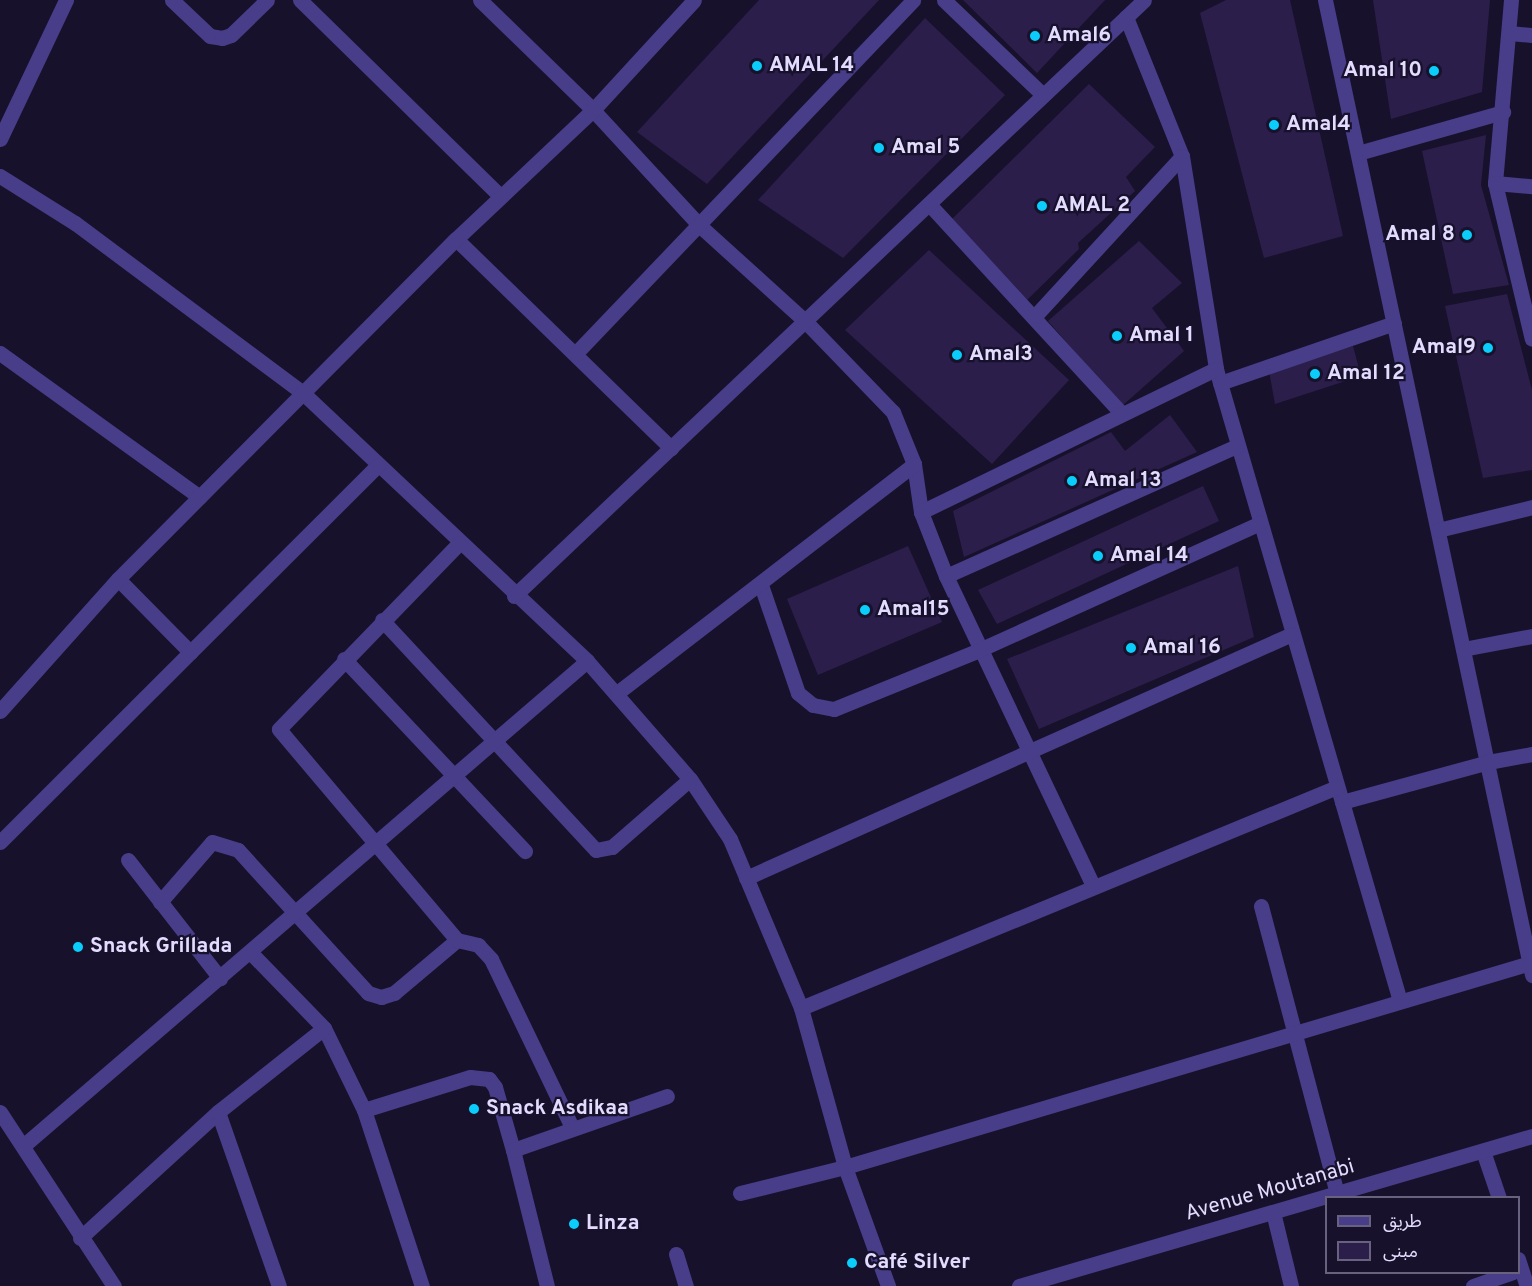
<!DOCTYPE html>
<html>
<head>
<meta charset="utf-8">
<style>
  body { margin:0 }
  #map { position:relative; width:1532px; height:1286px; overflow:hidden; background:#18112b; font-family:Overpass,"Noto Sans Arabic",sans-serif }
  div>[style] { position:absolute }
  .building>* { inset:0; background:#2b1e4b }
  .service>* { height:15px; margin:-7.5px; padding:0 7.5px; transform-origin:7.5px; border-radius:7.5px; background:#473d89 }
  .minor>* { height:15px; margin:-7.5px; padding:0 7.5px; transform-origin:7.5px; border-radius:7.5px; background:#473d89 }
  .tertiary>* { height:15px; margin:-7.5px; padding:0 7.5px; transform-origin:7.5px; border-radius:7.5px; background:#473d89 }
  .dots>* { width:16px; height:16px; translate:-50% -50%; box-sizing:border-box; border:3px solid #18112b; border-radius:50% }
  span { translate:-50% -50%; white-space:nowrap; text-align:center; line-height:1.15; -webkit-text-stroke:4.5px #18112b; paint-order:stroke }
  .poi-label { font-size:21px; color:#e3dcfe; font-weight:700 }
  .left { translate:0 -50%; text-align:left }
  .right { translate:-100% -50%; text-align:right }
  .street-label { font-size:21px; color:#e3dcfe }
  .legend { position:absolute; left:1325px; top:1196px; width:195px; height:78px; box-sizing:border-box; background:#18112b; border:2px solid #69627f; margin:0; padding:8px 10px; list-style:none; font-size:18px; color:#e3dcfe }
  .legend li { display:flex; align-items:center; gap:12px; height:30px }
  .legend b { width:30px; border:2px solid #69627f }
</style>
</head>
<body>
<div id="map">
  <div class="building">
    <i style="clip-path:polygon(759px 0,879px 0,707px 184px,637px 132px)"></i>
    <i style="clip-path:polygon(963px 0,1105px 0,1037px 73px)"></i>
    <i style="clip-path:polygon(1226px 0,1290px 0,1343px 236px,1264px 258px,1200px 13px)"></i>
    <i style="clip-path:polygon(1373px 0,1490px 0,1482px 92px,1391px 119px)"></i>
    <i style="clip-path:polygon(925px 18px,1005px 95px,843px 258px,758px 200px)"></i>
    <i style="clip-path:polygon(1089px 84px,1155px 147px,1126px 177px,1135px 191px,1078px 243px,1079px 249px,1027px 300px,950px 221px)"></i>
    <i style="clip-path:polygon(1486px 135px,1481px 185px,1509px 285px,1453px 294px,1422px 151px)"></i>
    <i style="clip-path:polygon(1139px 241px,1182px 283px,1152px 308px,1184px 351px,1122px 406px,1048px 321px)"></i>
    <i style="clip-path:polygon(929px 250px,1069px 380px,992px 464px,845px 330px)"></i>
    <i style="clip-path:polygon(1507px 294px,1532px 390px,1532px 470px,1483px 478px,1445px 306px)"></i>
    <i style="clip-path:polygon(1353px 346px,1361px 376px,1275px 404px,1269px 371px)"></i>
    <i style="clip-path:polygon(1170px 415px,1197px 452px,964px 557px,953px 511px,1111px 432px,1125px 451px)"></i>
    <i style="clip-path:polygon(1203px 486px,1219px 521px,997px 624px,978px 590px)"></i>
    <i style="clip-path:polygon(908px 546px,942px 622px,818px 675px,787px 599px)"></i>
    <i style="clip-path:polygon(1238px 566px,1254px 637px,1039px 729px,1007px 659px)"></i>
  </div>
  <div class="service">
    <i style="left:1220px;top:383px;width:184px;rotate:-19deg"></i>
  </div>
  <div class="minor">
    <i style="left:172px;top:0;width:52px;rotate:43.5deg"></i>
    <i style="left:210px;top:36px;width:12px;rotate:9deg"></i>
    <i style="left:222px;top:38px;width:9px;rotate:-18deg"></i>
    <i style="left:231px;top:35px;width:50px;rotate:-44.2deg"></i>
    <i style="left:300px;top:0;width:280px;rotate:44.4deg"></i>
    <i style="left:480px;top:0;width:158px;rotate:44.2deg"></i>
    <i style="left:593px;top:110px;width:156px;rotate:47.3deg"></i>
    <i style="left:699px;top:225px;width:143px;rotate:42.2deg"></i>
    <i style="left:805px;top:321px;width:127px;rotate:46deg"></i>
    <i style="left:893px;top:412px;width:56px;rotate:68deg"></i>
    <i style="left:914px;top:464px;width:49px;rotate:81.7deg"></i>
    <i style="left:921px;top:512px;width:69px;rotate:68.7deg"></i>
    <i style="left:946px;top:576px;width:344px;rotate:64.6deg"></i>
    <i style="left:944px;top:0;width:137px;rotate:43.8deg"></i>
    <i style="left:1325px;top:0;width:997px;rotate:78.01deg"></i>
    <i style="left:1511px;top:0;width:184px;rotate:95deg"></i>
    <i style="left:1495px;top:183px;width:160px;rotate:76.7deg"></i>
    <i style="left:1126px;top:17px;width:150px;rotate:68.1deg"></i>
    <i style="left:1182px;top:156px;width:216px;rotate:80.9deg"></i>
    <i style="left:1216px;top:369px;width:658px;rotate:73.77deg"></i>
    <i style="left:1509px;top:33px;width:23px;rotate:5deg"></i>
    <i style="left:0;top:139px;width:154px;rotate:-64.6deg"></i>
    <i style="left:1358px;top:153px;width:151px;rotate:-15.8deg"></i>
    <i style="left:0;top:176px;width:89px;rotate:32.1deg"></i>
    <i style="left:75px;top:223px;width:286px;rotate:36.7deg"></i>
    <i style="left:304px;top:394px;width:389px;rotate:43.3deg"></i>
    <i style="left:587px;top:661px;width:157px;rotate:48.9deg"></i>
    <i style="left:690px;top:779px;width:72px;rotate:56.3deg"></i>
    <i style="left:730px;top:839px;width:183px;rotate:67.2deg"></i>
    <i style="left:801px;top:1008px;width:165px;rotate:74.5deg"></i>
    <i style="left:845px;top:1167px;width:127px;rotate:70.1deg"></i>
    <i style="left:1495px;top:183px;width:37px;rotate:5deg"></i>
    <i style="left:929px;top:204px;width:285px;rotate:47.4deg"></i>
    <i style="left:456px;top:239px;width:300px;rotate:44.2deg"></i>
    <i style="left:1035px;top:316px;width:217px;rotate:-47.4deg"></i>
    <i style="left:0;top:353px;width:246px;rotate:35.8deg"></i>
    <i style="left:576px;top:353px;width:488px;rotate:-46.3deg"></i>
    <i style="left:921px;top:512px;width:328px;rotate:-25.9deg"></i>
    <i style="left:1438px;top:530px;width:97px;rotate:-13.7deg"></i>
    <i style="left:946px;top:576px;width:319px;rotate:-24.1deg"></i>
    <i style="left:118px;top:579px;width:103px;rotate:45.4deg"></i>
    <i style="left:761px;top:585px;width:114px;rotate:71.1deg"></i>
    <i style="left:798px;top:693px;width:19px;rotate:39deg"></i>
    <i style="left:813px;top:705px;width:21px;rotate:11deg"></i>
    <i style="left:834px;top:709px;width:157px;rotate:-22.1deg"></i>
    <i style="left:979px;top:650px;width:308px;rotate:-24.3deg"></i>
    <i style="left:514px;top:596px;width:867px;rotate:-43.41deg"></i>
    <i style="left:382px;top:620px;width:314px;rotate:47.1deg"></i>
    <i style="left:596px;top:850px;width:16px;rotate:-11deg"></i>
    <i style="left:612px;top:847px;width:103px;rotate:-41.1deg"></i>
    <i style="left:1463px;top:649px;width:70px;rotate:-10.7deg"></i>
    <i style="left:344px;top:659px;width:264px;rotate:46.7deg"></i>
    <i style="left:617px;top:693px;width:375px;rotate:-37.6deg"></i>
    <i style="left:1342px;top:802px;width:151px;rotate:-15.3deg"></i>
    <i style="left:1488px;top:762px;width:45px;rotate:-10.3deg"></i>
    <i style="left:0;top:842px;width:534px;rotate:-44.92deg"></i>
    <i style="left:128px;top:860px;width:150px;rotate:52.1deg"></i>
    <i style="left:746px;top:878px;width:598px;rotate:-24.08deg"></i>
    <i style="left:160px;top:902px;width:79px;rotate:-49.1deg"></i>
    <i style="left:212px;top:842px;width:27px;rotate:17deg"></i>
    <i style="left:238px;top:850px;width:193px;rotate:47.7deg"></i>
    <i style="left:368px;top:993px;width:14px;rotate:17deg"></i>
    <i style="left:381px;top:997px;width:14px;rotate:-17deg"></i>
    <i style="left:394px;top:993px;width:82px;rotate:-40.1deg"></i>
    <i style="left:457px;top:940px;width:22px;rotate:13deg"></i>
    <i style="left:478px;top:945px;width:19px;rotate:47deg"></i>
    <i style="left:491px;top:959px;width:187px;rotate:64.3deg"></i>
    <i style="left:1261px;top:906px;width:297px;rotate:75.2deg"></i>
    <i style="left:457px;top:940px;width:276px;rotate:-130.2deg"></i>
    <i style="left:279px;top:729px;width:259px;rotate:-45.9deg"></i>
    <i style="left:250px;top:952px;width:106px;rotate:45.8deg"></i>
    <i style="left:324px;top:1028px;width:91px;rotate:64deg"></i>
    <i style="left:364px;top:1110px;width:185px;rotate:71.8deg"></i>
    <i style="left:801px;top:1008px;width:580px;rotate:-22.41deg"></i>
    <i style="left:364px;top:1110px;width:111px;rotate:-17.3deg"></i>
    <i style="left:470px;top:1077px;width:19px;rotate:6deg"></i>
    <i style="left:489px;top:1079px;width:10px;rotate:53deg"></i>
    <i style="left:495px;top:1087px;width:66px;rotate:74.1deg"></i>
    <i style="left:513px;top:1150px;width:140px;rotate:76deg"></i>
    <i style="left:218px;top:1112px;width:184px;rotate:70.7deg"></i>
    <i style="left:23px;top:1146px;width:744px;rotate:-40.69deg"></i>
    <i style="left:513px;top:1150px;width:163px;rotate:-19.3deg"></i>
    <i style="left:1483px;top:1151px;width:50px;rotate:71.2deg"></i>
    <i style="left:740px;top:1193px;width:108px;rotate:-13.9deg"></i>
    <i style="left:845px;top:1167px;width:715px;rotate:-16.58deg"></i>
    <i style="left:1273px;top:1212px;width:76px;rotate:76.3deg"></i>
    <i style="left:80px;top:1238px;width:187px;rotate:-42.4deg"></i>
    <i style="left:218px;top:1112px;width:135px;rotate:-38.4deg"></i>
    <i style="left:676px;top:1254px;width:34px;rotate:73deg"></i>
    <i style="left:1518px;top:1259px;width:28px;rotate:72deg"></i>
    <i style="left:1473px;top:1286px;width:42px;rotate:-19.3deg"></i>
  </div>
  <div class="tertiary">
    <i style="left:0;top:711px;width:177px;rotate:-48.2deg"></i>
    <i style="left:118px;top:579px;width:479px;rotate:-45.2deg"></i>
    <i style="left:456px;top:239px;width:188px;rotate:-43.3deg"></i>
    <i style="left:593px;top:110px;width:149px;rotate:-47.4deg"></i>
    <i style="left:0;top:1112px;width:208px;rotate:56.8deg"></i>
    <i style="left:1019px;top:1286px;width:534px;rotate:-16.3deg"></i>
  </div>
  <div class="dots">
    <i style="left:1035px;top:36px;background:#0bcdfb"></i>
    <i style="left:757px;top:66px;background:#0bcdfb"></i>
    <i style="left:1434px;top:71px;background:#0bcdfb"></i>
    <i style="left:1274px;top:125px;background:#0bcdfb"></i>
    <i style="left:879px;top:148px;background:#0bcdfb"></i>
    <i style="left:1042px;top:206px;background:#0bcdfb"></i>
    <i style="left:1467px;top:235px;background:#0bcdfb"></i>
    <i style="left:1117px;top:336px;background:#0bcdfb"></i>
    <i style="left:1488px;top:348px;background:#0bcdfb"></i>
    <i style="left:957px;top:355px;background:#0bcdfb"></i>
    <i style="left:1315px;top:374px;background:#0bcdfb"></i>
    <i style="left:1072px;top:481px;background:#0bcdfb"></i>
    <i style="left:1098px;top:556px;background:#0bcdfb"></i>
    <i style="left:865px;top:610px;background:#0bcdfb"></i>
    <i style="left:1131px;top:648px;background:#0bcdfb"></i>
    <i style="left:78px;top:947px;background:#0bcdfb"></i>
    <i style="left:474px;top:1109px;background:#0bcdfb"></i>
    <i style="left:574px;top:1224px;background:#0bcdfb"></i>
    <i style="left:852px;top:1263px;background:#0bcdfb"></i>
  </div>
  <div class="poi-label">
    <span class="left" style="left:1047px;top:36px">Amal6</span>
    <span class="left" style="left:769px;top:66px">AMAL 14</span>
    <span class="right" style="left:1422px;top:71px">Amal 10</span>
    <span class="left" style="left:1286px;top:125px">Amal4</span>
    <span class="left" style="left:891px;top:148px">Amal 5</span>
    <span class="left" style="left:1054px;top:206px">AMAL 2</span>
    <span class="right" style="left:1455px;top:235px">Amal 8</span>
    <span class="left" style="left:1129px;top:336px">Amal 1</span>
    <span class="right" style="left:1476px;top:348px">Amal9</span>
    <span class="left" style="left:969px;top:355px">Amal3</span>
    <span class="left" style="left:1327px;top:374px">Amal 12</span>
    <span class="left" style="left:1084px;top:481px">Amal 13</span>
    <span class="left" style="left:1110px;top:556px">Amal 14</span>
    <span class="left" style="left:877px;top:610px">Amal15</span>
    <span class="left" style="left:1143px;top:648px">Amal 16</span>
    <span class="left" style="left:90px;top:947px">Snack Grillada</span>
    <span class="left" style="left:486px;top:1109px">Snack Asdikaa</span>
    <span class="left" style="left:586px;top:1224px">Linza</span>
    <span class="left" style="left:864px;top:1263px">Café Silver</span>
  </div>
  <div class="street-label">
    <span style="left:1270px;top:1191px;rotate:-16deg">Avenue Moutanabi</span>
  </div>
  <ul class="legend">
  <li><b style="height:8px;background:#473d89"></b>طريق</li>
  <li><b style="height:16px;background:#2b1e4b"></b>مبنى</li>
  </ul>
</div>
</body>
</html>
